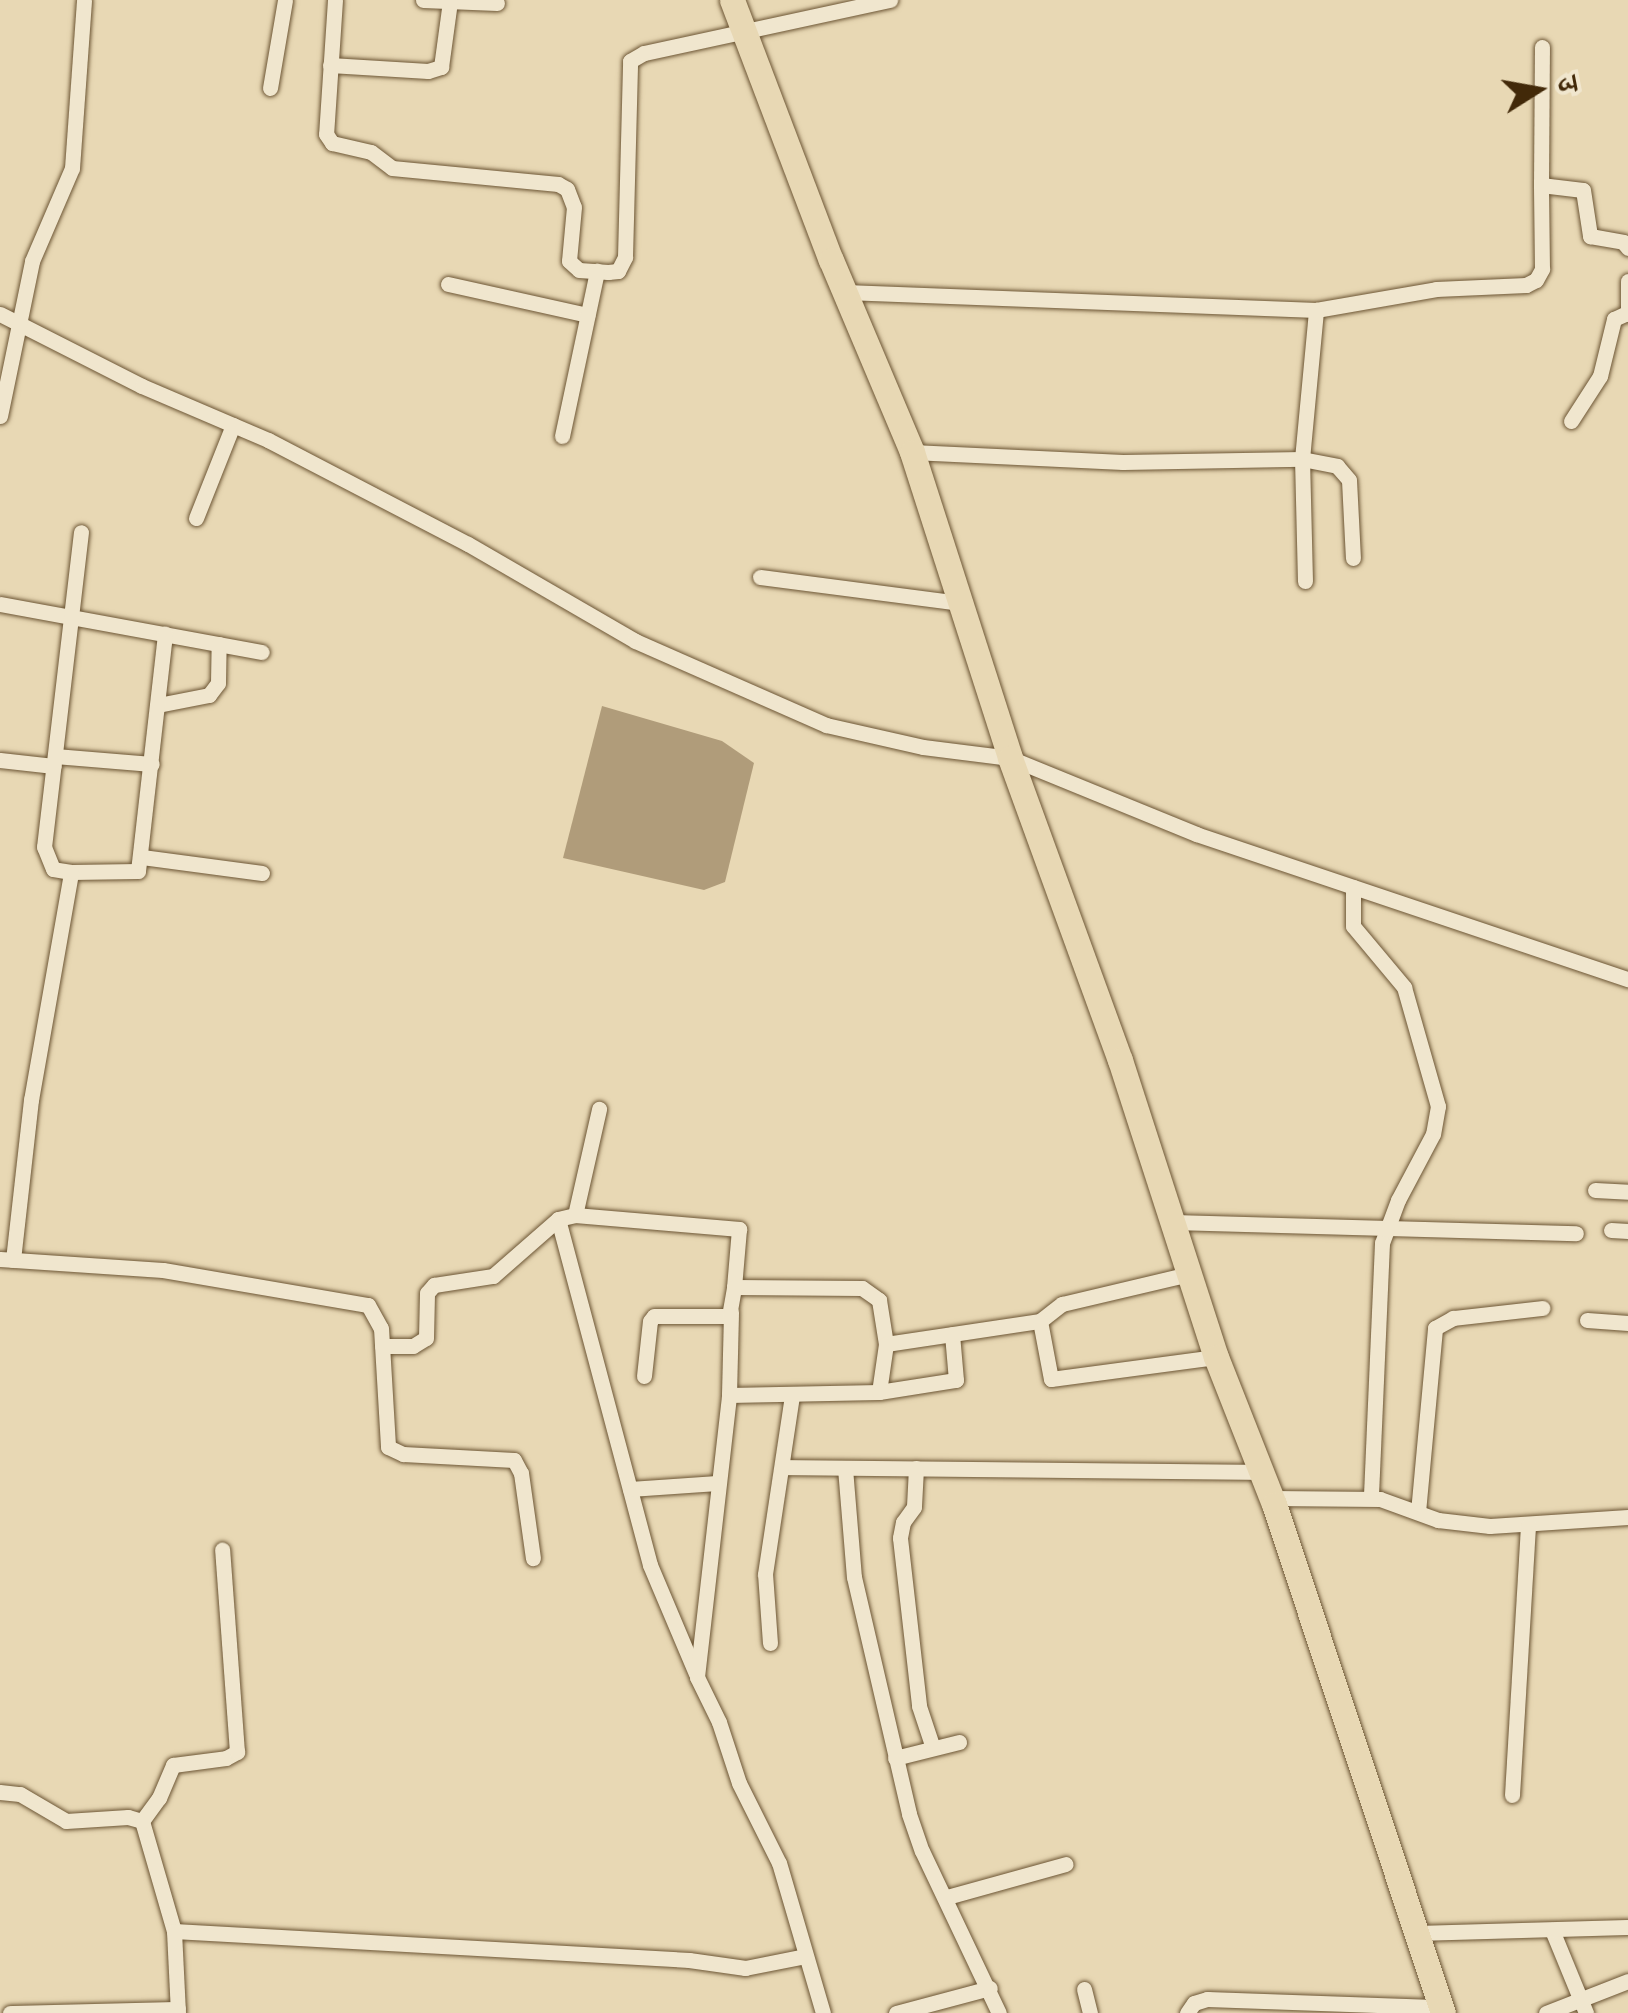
<!DOCTYPE html>
<html>
<head>
<meta charset="utf-8">
<style>
  body { margin:0 }
  #map { position:relative; width:1628px; height:2013px; overflow:hidden; background:#e8d8b4; font-family:"IM FELL French Canon","Noto Serif Devanagari",serif }
  div>[style] { position:absolute }
  .water>* { inset:0; background:#b09c7a }
  .roads { filter:drop-shadow(0 0 2px #6c5534) drop-shadow(0 0 2px #6c5534) }
  .street>* { height:15px; margin:-7.5px; padding:0 7.5px; transform-origin:7.5px; border-radius:7.5px; background:#f0e6ce }
  .primary>* { height:25px; margin:-12.5px; padding:0 12.5px; transform-origin:12.5px; border-radius:12.5px; background:#e8d8b4 }
  span { translate:-50% -50%; white-space:nowrap; text-align:center; line-height:1.15; -webkit-text-stroke:8px #f0e6ce; paint-order:stroke }
  .north { position:absolute; left:1488px; top:40px; width:100px; height:100px; -webkit-text-stroke:8px #f0e6ce; paint-order:stroke; rotate:79deg; font-size:28px; font-weight:700; line-height:40px; text-align:center; color:#422909 }
  .north::after { content:''; display:block; margin:auto; width:35px; height:45px; background:#422909; clip-path:polygon(50% 0,100% 100%,50% 72%,0 100%) }
</style>
</head>
<body>
<div id="map">
  <div class="water">
    <i style="clip-path:polygon(602px 706px,722px 741px,754px 763px,725px 882px,704px 890px,563px 858px)"></i>
  </div>
  <div class="roads">
    <div class="street">
      <i style="left:335px;top:0;width:134px;rotate:93.8deg"></i>
      <i style="left:326px;top:134px;width:11px;rotate:56deg"></i>
      <i style="left:332px;top:143px;width:40px;rotate:13deg"></i>
      <i style="left:371px;top:152px;width:26px;rotate:37deg"></i>
      <i style="left:392px;top:168px;width:167px;rotate:5.5deg"></i>
      <i style="left:558px;top:184px;width:10px;rotate:29deg"></i>
      <i style="left:567px;top:189px;width:19px;rotate:69deg"></i>
      <i style="left:574px;top:207px;width:54px;rotate:95.3deg"></i>
      <i style="left:569px;top:261px;width:13px;rotate:42deg"></i>
      <i style="left:579px;top:270px;width:29px;rotate:4deg"></i>
      <i style="left:608px;top:272px;width:10px;rotate:-6deg"></i>
      <i style="left:618px;top:271px;width:16px;rotate:-63deg"></i>
      <i style="left:625px;top:257px;width:196px;rotate:-88.5deg"></i>
      <i style="left:630px;top:61px;width:16px;rotate:-30deg"></i>
      <i style="left:644px;top:53px;width:252px;rotate:-12.2deg"></i>
      <i style="left:423px;top:0;width:74px;rotate:2.3deg"></i>
      <i style="left:330px;top:65px;width:98px;rotate:3.5deg"></i>
      <i style="left:428px;top:71px;width:14px;rotate:-17deg"></i>
      <i style="left:441px;top:67px;width:67px;rotate:-82.2deg"></i>
      <i style="left:270px;top:88px;width:89px;rotate:-80.3deg"></i>
      <i style="left:1541px;top:185px;width:138px;rotate:-89.6deg"></i>
      <i style="left:1628px;top:281px;width:33px;rotate:90deg"></i>
      <i style="left:448px;top:284px;width:143px;rotate:12.5deg"></i>
      <i style="left:846px;top:292px;width:470px;rotate:2.2deg"></i>
      <i style="left:0;top:314px;width:159px;rotate:26.9deg"></i>
      <i style="left:142px;top:386px;width:137px;rotate:23.2deg"></i>
      <i style="left:268px;top:440px;width:225px;rotate:27.5deg"></i>
      <i style="left:468px;top:544px;width:193px;rotate:30.1deg"></i>
      <i style="left:635px;top:641px;width:209px;rotate:23.7deg"></i>
      <i style="left:826px;top:725px;width:99px;rotate:12.8deg"></i>
      <i style="left:923px;top:747px;width:88px;rotate:7.2deg"></i>
      <i style="left:1010px;top:758px;width:201px;rotate:22.2deg"></i>
      <i style="left:1196px;top:834px;width:456px;rotate:18.6deg"></i>
      <i style="left:0;top:416px;width:158px;rotate:-78.3deg"></i>
      <i style="left:32px;top:261px;width:101px;rotate:-66.7deg"></i>
      <i style="left:72px;top:168px;width:168px;rotate:-85.9deg"></i>
      <i style="left:1571px;top:421px;width:54px;rotate:-57.2deg"></i>
      <i style="left:1600px;top:376px;width:59px;rotate:-76.2deg"></i>
      <i style="left:1614px;top:319px;width:14px;rotate:-25deg"></i>
      <i style="left:562px;top:436px;width:169px;rotate:-78deg"></i>
      <i style="left:912px;top:452px;width:211px;rotate:2.7deg"></i>
      <i style="left:1123px;top:462px;width:179px;rotate:-1deg"></i>
      <i style="left:1302px;top:459px;width:150px;rotate:-84.6deg"></i>
      <i style="left:1316px;top:310px;width:122px;rotate:-9.9deg"></i>
      <i style="left:1436px;top:289px;width:90px;rotate:-2.5deg"></i>
      <i style="left:1526px;top:285px;width:11px;rotate:-27deg"></i>
      <i style="left:1536px;top:280px;width:13px;rotate:-61deg"></i>
      <i style="left:1542px;top:269px;width:84px;rotate:-90.7deg"></i>
      <i style="left:1541px;top:185px;width:42px;rotate:6.8deg"></i>
      <i style="left:1583px;top:190px;width:47px;rotate:81.3deg"></i>
      <i style="left:1590px;top:236px;width:34px;rotate:10deg"></i>
      <i style="left:1623px;top:242px;width:8px;rotate:50deg"></i>
      <i style="left:196px;top:518px;width:100px;rotate:-68.3deg"></i>
      <i style="left:760px;top:577px;width:203px;rotate:7.4deg"></i>
      <i style="left:1305px;top:581px;width:122px;rotate:-91.4deg"></i>
      <i style="left:1302px;top:459px;width:36px;rotate:11deg"></i>
      <i style="left:1337px;top:466px;width:18px;rotate:49deg"></i>
      <i style="left:1349px;top:480px;width:78px;rotate:87.1deg"></i>
      <i style="left:0;top:604px;width:266px;rotate:10.4deg"></i>
      <i style="left:158px;top:705px;width:52px;rotate:-11.1deg"></i>
      <i style="left:209px;top:695px;width:15px;rotate:-53deg"></i>
      <i style="left:218px;top:683px;width:39px;rotate:-89deg"></i>
      <i style="left:55px;top:756px;width:97px;rotate:4.7deg"></i>
      <i style="left:0;top:760px;width:54px;rotate:6.3deg"></i>
      <i style="left:142px;top:857px;width:121px;rotate:7.6deg"></i>
      <i style="left:71px;top:872px;width:67px;rotate:-0.9deg"></i>
      <i style="left:138px;top:871px;width:239px;rotate:-83.5deg"></i>
      <i style="left:1353px;top:887px;width:39px;rotate:90deg"></i>
      <i style="left:1353px;top:926px;width:80px;rotate:50.1deg"></i>
      <i style="left:1404px;top:987px;width:124px;rotate:74.1deg"></i>
      <i style="left:1438px;top:1106px;width:28px;rotate:100deg"></i>
      <i style="left:1433px;top:1134px;width:75px;rotate:117.9deg"></i>
      <i style="left:1398px;top:1200px;width:46px;rotate:110.4deg"></i>
      <i style="left:1382px;top:1243px;width:255px;rotate:92.5deg"></i>
      <i style="left:1595px;top:1190px;width:33px;rotate:3deg"></i>
      <i style="left:575px;top:1215px;width:109px;rotate:-77.2deg"></i>
      <i style="left:558px;top:1219px;width:358px;rotate:75.1deg"></i>
      <i style="left:650px;top:1565px;width:118px;rotate:67.1deg"></i>
      <i style="left:1173px;top:1222px;width:403px;rotate:1.6deg"></i>
      <i style="left:1611px;top:1230px;width:17px;rotate:3deg"></i>
      <i style="left:0;top:1259px;width:163px;rotate:3.9deg"></i>
      <i style="left:163px;top:1270px;width:208px;rotate:9.7deg"></i>
      <i style="left:368px;top:1305px;width:26px;rotate:61deg"></i>
      <i style="left:381px;top:1328px;width:119px;rotate:86.6deg"></i>
      <i style="left:388px;top:1447px;width:17px;rotate:25deg"></i>
      <i style="left:403px;top:1454px;width:111px;rotate:3.1deg"></i>
      <i style="left:514px;top:1460px;width:15px;rotate:62deg"></i>
      <i style="left:521px;top:1473px;width:86px;rotate:82deg"></i>
      <i style="left:13px;top:1260px;width:161px;rotate:-83.6deg"></i>
      <i style="left:31px;top:1100px;width:231px;rotate:-80deg"></i>
      <i style="left:71px;top:872px;width:18px;rotate:-171deg"></i>
      <i style="left:53px;top:869px;width:24px;rotate:-112deg"></i>
      <i style="left:44px;top:847px;width:317px;rotate:-83.3deg"></i>
      <i style="left:1587px;top:1320px;width:41px;rotate:4.2deg"></i>
      <i style="left:1040px;top:1321px;width:28px;rotate:-38deg"></i>
      <i style="left:1062px;top:1304px;width:130px;rotate:-13.3deg"></i>
      <i style="left:382px;top:1346px;width:31px"></i>
      <i style="left:413px;top:1346px;width:15px;rotate:-32deg"></i>
      <i style="left:426px;top:1338px;width:45px;rotate:-88.7deg"></i>
      <i style="left:427px;top:1293px;width:11px;rotate:-49deg"></i>
      <i style="left:434px;top:1285px;width:60px;rotate:-8.7deg"></i>
      <i style="left:493px;top:1276px;width:86px;rotate:-41.2deg"></i>
      <i style="left:558px;top:1219px;width:17px;rotate:-13deg"></i>
      <i style="left:575px;top:1215px;width:165px;rotate:4.9deg"></i>
      <i style="left:739px;top:1229px;width:58px;rotate:94.9deg"></i>
      <i style="left:734px;top:1287px;width:128px;rotate:0.4deg"></i>
      <i style="left:862px;top:1288px;width:21px;rotate:35deg"></i>
      <i style="left:879px;top:1300px;width:45px;rotate:81deg"></i>
      <i style="left:644px;top:1376px;width:55px;rotate:-83.8deg"></i>
      <i style="left:650px;top:1321px;width:6px;rotate:-51deg"></i>
      <i style="left:654px;top:1316px;width:75px"></i>
      <i style="left:729px;top:1316px;width:29px;rotate:-80deg"></i>
      <i style="left:879px;top:1392px;width:78px;rotate:-8.9deg"></i>
      <i style="left:956px;top:1380px;width:46px;rotate:-95deg"></i>
      <i style="left:729px;top:1395px;width:83px;rotate:-88.6deg"></i>
      <i style="left:783px;top:1467px;width:478px;rotate:0.6deg"></i>
      <i style="left:845px;top:1468px;width:109px;rotate:85.3deg"></i>
      <i style="left:854px;top:1577px;width:243px;rotate:76.9deg"></i>
      <i style="left:909px;top:1814px;width:39px;rotate:71deg"></i>
      <i style="left:922px;top:1851px;width:179px;rotate:64.6deg"></i>
      <i style="left:916px;top:1468px;width:39px;rotate:93deg"></i>
      <i style="left:914px;top:1507px;width:19px;rotate:126deg"></i>
      <i style="left:903px;top:1522px;width:16px;rotate:101deg"></i>
      <i style="left:900px;top:1538px;width:169px;rotate:83.5deg"></i>
      <i style="left:919px;top:1706px;width:44px;rotate:71.6deg"></i>
      <i style="left:630px;top:1489px;width:87px;rotate:-3.9deg"></i>
      <i style="left:1271px;top:1498px;width:109px;rotate:0.5deg"></i>
      <i style="left:1380px;top:1499px;width:62px;rotate:19.9deg"></i>
      <i style="left:1438px;top:1520px;width:52px;rotate:6.6deg"></i>
      <i style="left:1490px;top:1526px;width:138px;rotate:-3.7deg"></i>
      <i style="left:1418px;top:1512px;width:185px;rotate:-84.7deg"></i>
      <i style="left:1435px;top:1328px;width:21px;rotate:-29deg"></i>
      <i style="left:1453px;top:1318px;width:90px;rotate:-6.4deg"></i>
      <i style="left:770px;top:1643px;width:69px;rotate:-94.1deg"></i>
      <i style="left:765px;top:1574px;width:181px;rotate:-81.4deg"></i>
      <i style="left:895px;top:1758px;width:66px;rotate:-14deg"></i>
      <i style="left:0;top:1792px;width:20px;rotate:6deg"></i>
      <i style="left:20px;top:1794px;width:53px;rotate:30.4deg"></i>
      <i style="left:66px;top:1821px;width:62px;rotate:-3.7deg"></i>
      <i style="left:128px;top:1817px;width:15px;rotate:16deg"></i>
      <i style="left:142px;top:1821px;width:115px;rotate:73.8deg"></i>
      <i style="left:174px;top:1931px;width:516px;rotate:3.22deg"></i>
      <i style="left:689px;top:1960px;width:57px;rotate:8.1deg"></i>
      <i style="left:745px;top:1968px;width:61px;rotate:-11.3deg"></i>
      <i style="left:1512px;top:1795px;width:271px;rotate:-86.6deg"></i>
      <i style="left:142px;top:1821px;width:29px;rotate:-54deg"></i>
      <i style="left:159px;top:1798px;width:36px;rotate:-67deg"></i>
      <i style="left:173px;top:1765px;width:53px;rotate:-7.5deg"></i>
      <i style="left:226px;top:1758px;width:13px;rotate:-29deg"></i>
      <i style="left:237px;top:1752px;width:203px;rotate:-94.2deg"></i>
      <i style="left:947px;top:1897px;width:123px;rotate:-15.5deg"></i>
      <i style="left:1552px;top:1930px;width:90px;rotate:67.7deg"></i>
      <i style="left:174px;top:1931px;width:82px;rotate:87.2deg"></i>
      <i style="left:1415px;top:1933px;width:213px;rotate:-1.6deg"></i>
      <i style="left:1084px;top:1989px;width:25px;rotate:76deg"></i>
      <i style="left:10px;top:2013px;width:168px;rotate:-1.4deg"></i>
      <i style="left:823px;top:2013px;width:156px;rotate:-106.3deg"></i>
      <i style="left:779px;top:1863px;width:89px;rotate:-116.6deg"></i>
      <i style="left:739px;top:1783px;width:64px;rotate:-108.2deg"></i>
      <i style="left:719px;top:1722px;width:50px;rotate:-116.1deg"></i>
      <i style="left:697px;top:1677px;width:284px;rotate:-83.5deg"></i>
      <i style="left:729px;top:1395px;width:150px;rotate:-1.1deg"></i>
      <i style="left:879px;top:1392px;width:49px;rotate:-81.7deg"></i>
      <i style="left:886px;top:1344px;width:156px;rotate:-8.5deg"></i>
      <i style="left:1040px;top:1321px;width:59px;rotate:79.3deg"></i>
      <i style="left:1051px;top:1379px;width:166px;rotate:-7.6deg"></i>
      <i style="left:896px;top:2013px;width:97px;rotate:-14.9deg"></i>
      <i style="left:1187px;top:2013px;width:12px;rotate:-55deg"></i>
      <i style="left:1194px;top:2003px;width:14px;rotate:-17deg"></i>
      <i style="left:1207px;top:1999px;width:234px;rotate:2deg"></i>
      <i style="left:1546px;top:2013px;width:88px;rotate:-21.3deg"></i>
    </div>
    <div class="primary">
      <i style="left:732px;top:0;width:278px;rotate:69.2deg"></i>
      <i style="left:831px;top:260px;width:208px;rotate:67.1deg"></i>
      <i style="left:912px;top:452px;width:321px;rotate:72.2deg"></i>
      <i style="left:1010px;top:758px;width:321px;rotate:70deg"></i>
      <i style="left:1120px;top:1060px;width:312px;rotate:72.1deg"></i>
      <i style="left:1216px;top:1357px;width:158px;rotate:68.5deg"></i>
      <i style="left:1274px;top:1504px;width:536px;rotate:71.63deg"></i>
    </div>
  </div>
  <div class="north">उ</div>
</div>
</body>
</html>
